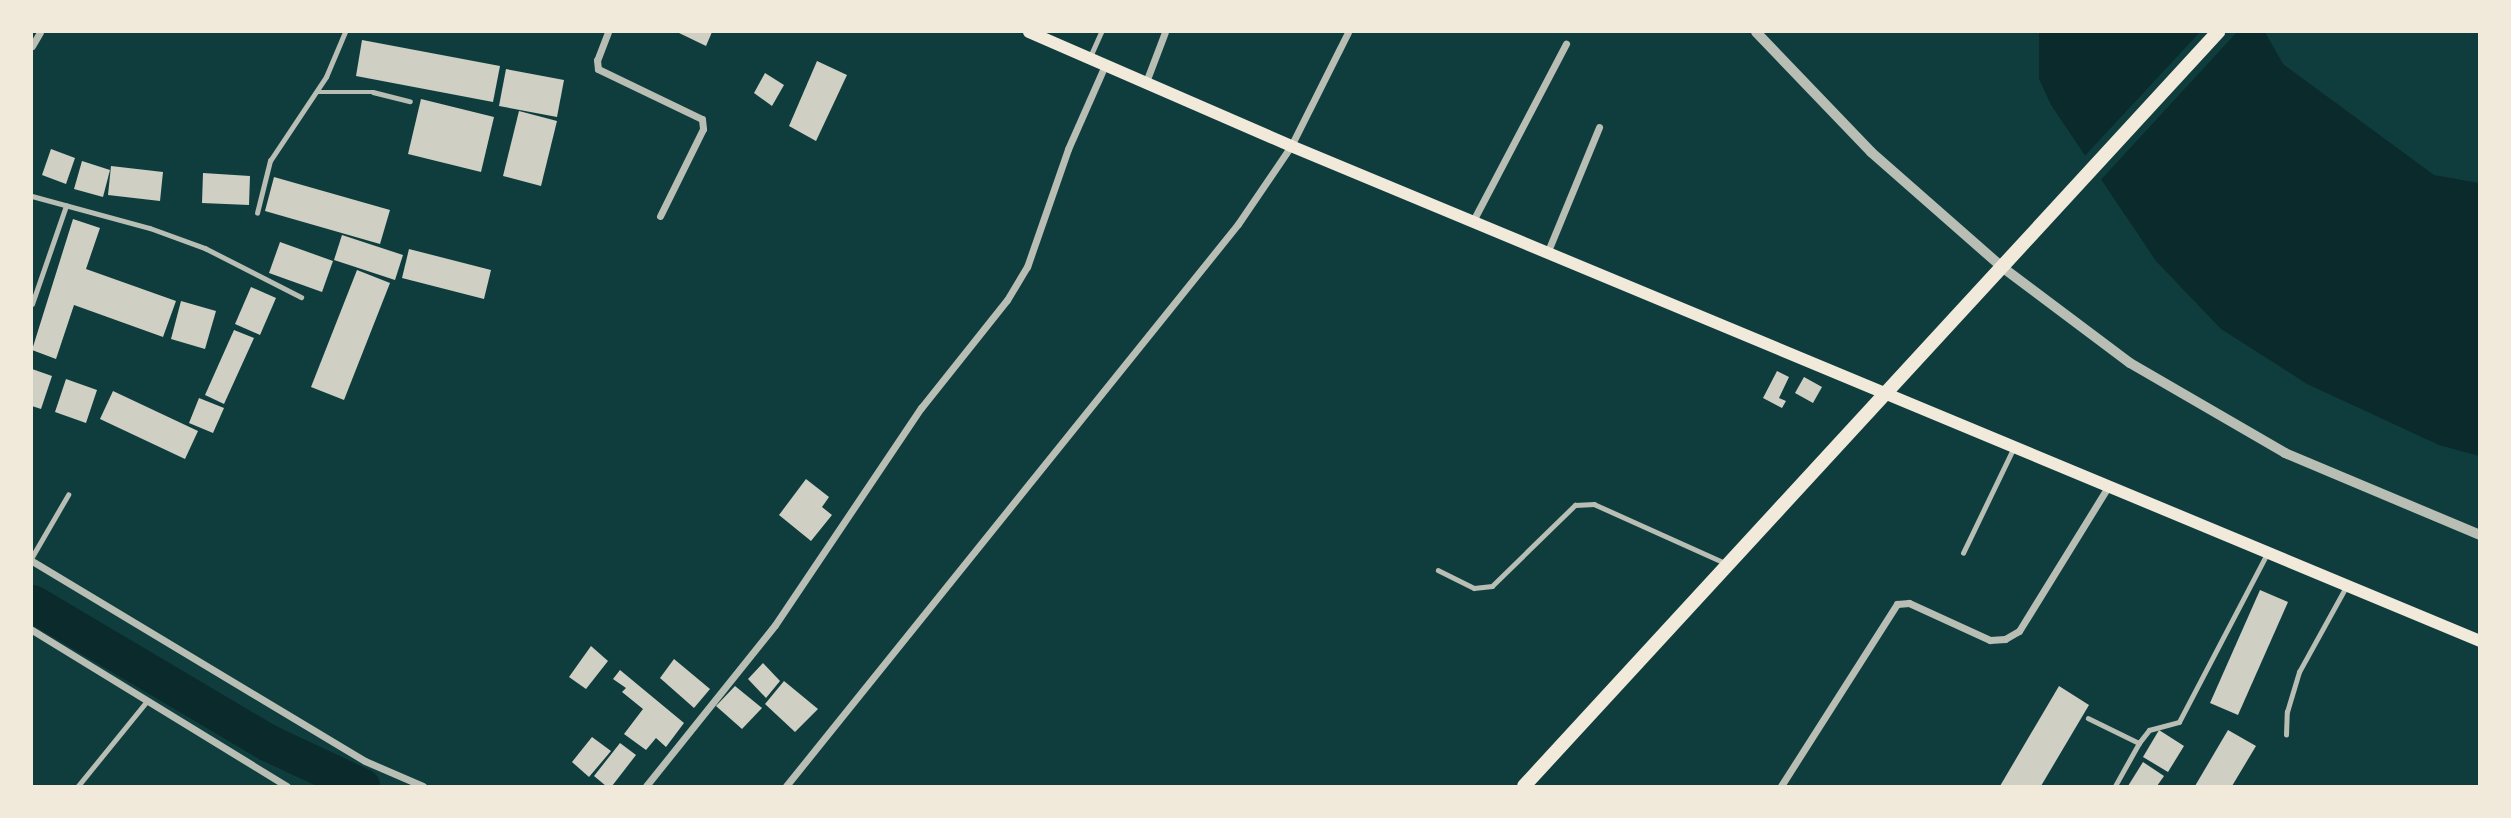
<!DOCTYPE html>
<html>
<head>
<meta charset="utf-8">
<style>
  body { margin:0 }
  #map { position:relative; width:2511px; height:818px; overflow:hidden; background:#0f3d3e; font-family:Arial,sans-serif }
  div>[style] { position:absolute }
  .water>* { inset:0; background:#0a2a2b }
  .pier>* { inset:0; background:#0f3d3e }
  .river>* { height:37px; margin:-18.5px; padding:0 18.5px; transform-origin:18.5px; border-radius:18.5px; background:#0a2a2b }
  .building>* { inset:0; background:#cfcfc3 }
  .service>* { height:4.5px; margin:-2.25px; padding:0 2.25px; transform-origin:2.25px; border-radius:2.25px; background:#b8beb3 }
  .minor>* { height:7px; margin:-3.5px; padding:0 3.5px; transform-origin:3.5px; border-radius:3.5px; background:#b8beb3 }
  .tertiary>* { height:10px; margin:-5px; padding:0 5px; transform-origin:5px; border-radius:5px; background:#b8beb3 }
  .secondary>* { height:12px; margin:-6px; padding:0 6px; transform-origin:6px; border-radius:6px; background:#f1e9da }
  .trunk>* { height:14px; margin:-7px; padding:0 7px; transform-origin:7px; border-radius:7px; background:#f1e9da }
  span { translate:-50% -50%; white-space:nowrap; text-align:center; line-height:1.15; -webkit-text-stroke:7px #f1e9da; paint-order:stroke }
  .frame { position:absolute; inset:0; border:33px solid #f1e9da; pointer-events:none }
</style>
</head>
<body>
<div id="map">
  <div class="water">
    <i style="clip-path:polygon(2039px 32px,2265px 32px,2283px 64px,2434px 175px,2479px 183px,2479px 456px,2439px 445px,2307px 384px,2221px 329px,2156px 261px,2051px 105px,2039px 79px)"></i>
  </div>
  <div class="pier">
    <i style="clip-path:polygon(2200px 32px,2237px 32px,2097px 184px,2081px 160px)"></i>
  </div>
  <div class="river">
    <i style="left:32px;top:603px;width:275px;rotate:30.6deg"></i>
    <i style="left:269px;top:743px;width:102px;rotate:25.1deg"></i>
  </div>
  <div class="building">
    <i style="clip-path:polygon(677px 32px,712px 32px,706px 46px)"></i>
    <i style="clip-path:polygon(362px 40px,500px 66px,493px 102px,356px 76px)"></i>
    <i style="clip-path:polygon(817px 61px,847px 75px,816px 141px,789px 126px)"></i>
    <i style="clip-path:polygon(506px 69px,564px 80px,557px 117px,499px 106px)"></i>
    <i style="clip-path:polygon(765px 73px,784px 85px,772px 106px,754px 93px)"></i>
    <i style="clip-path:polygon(421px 99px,494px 117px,481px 172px,408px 154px)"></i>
    <i style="clip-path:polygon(519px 111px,557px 121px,541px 186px,503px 176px)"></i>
    <i style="clip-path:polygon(51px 149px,75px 158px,66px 184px,42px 175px)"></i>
    <i style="clip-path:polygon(82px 161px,110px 170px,103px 197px,74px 189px)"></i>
    <i style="clip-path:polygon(111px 166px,163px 172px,160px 201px,108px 195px)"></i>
    <i style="clip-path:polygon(203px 173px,250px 176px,249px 205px,202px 203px)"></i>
    <i style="clip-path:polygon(274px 177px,390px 210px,380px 244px,265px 211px)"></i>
    <i style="clip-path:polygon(73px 219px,100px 228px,86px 269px,176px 301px,163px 337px,74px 305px,56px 359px,32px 350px)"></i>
    <i style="clip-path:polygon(342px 235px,403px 255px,395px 280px,334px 260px)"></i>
    <i style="clip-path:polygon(280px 242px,333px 261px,322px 292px,269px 273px)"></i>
    <i style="clip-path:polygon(409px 249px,491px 270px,484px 299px,402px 278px)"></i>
    <i style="clip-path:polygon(357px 270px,390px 283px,344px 400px,311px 387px)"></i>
    <i style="clip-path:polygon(251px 287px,276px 298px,260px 335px,235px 324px)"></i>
    <i style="clip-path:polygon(181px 301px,216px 311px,205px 349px,171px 339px)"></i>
    <i style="clip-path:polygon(234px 330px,254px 338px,224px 404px,205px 395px)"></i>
    <i style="clip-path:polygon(32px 369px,52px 376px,41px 409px,32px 406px)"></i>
    <i style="clip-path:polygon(1777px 371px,1789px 377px,1779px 398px,1786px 401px,1782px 408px,1763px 398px)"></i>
    <i style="clip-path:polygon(1804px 377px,1822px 387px,1813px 403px,1795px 393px)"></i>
    <i style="clip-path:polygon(66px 379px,97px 390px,86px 423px,55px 412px)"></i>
    <i style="clip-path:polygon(113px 391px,198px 431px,185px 459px,100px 419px)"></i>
    <i style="clip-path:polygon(199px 398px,224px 408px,213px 433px,189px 423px)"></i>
    <i style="clip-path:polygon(806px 479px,829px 497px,822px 507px,832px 515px,811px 541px,779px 515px)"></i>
    <i style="clip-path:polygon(2260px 590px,2288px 602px,2238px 715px,2210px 703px)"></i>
    <i style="clip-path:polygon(591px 646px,608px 661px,586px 689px,569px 677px)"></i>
    <i style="clip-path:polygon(674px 659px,710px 689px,694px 708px,660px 678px)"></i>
    <i style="clip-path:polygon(763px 663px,780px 681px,766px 698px,748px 679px)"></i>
    <i style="clip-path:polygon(620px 670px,684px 723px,666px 747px,656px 738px,646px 750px,624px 734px,643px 709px,622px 692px,626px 688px,613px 679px)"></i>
    <i style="clip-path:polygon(784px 681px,818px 709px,795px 732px,765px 704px)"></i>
    <i style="clip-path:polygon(735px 686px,762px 708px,742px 729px,716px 706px)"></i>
    <i style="clip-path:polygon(2059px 686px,2089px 705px,2041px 786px,2000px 786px)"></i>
    <i style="clip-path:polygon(2159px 730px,2184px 746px,2168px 772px,2143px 757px)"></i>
    <i style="clip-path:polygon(2228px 730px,2256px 746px,2232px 786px,2195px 786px)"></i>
    <i style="clip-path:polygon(592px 737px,611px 751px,589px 777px,572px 762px)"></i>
    <i style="clip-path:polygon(620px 743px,636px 755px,612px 786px,606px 786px,594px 776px)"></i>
    <i style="clip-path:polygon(2143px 762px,2164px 776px,2157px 786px,2128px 786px)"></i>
  </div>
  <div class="service">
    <i style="left:1090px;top:57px;width:27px;rotate:-66deg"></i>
    <i style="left:317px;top:92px;width:56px"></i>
    <i style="left:373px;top:92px;width:38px;rotate:14deg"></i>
    <i style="left:32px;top:196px;width:122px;rotate:15.2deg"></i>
    <i style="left:150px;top:228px;width:59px;rotate:20deg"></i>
    <i style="left:205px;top:248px;width:108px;rotate:27deg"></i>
    <i style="left:257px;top:213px;width:54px;rotate:-76deg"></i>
    <i style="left:270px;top:161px;width:101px;rotate:-56.3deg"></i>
    <i style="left:326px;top:77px;width:49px;rotate:-67.1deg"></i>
    <i style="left:32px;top:304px;width:104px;rotate:-70.9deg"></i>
    <i style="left:1963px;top:553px;width:118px;rotate:-64.3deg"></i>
    <i style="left:32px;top:557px;width:72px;rotate:-59.9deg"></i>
    <i style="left:1438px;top:570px;width:40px;rotate:26.6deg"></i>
    <i style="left:1474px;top:588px;width:18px;rotate:-6deg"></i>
    <i style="left:1492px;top:586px;width:116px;rotate:-44.3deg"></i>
    <i style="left:1575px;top:505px;width:19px;rotate:-3deg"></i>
    <i style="left:1594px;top:504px;width:144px;rotate:24.2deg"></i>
    <i style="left:2088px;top:718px;width:57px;rotate:26.1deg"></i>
    <i style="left:2139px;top:743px;width:16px;rotate:-52deg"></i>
    <i style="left:2149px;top:730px;width:31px;rotate:-15deg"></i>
    <i style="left:2179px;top:722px;width:190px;rotate:-62.4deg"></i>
    <i style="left:2286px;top:735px;width:23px;rotate:-88deg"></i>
    <i style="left:2287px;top:712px;width:42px;rotate:-73.3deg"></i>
    <i style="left:2299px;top:672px;width:97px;rotate:-61.1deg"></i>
    <i style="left:78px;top:786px;width:109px;rotate:-50.9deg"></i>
    <i style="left:2115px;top:786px;width:49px;rotate:-60.8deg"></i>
  </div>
  <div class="minor">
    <i style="left:608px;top:32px;width:30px;rotate:111deg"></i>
    <i style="left:597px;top:60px;width:9px;rotate:84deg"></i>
    <i style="left:598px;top:69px;width:115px;rotate:25.7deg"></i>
    <i style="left:702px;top:119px;width:10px;rotate:84deg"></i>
    <i style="left:703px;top:129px;width:97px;rotate:116.3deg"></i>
    <i style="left:32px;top:46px;width:16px;rotate:-60deg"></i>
    <i style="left:1146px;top:82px;width:53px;rotate:-69.2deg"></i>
    <i style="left:1474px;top:219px;width:198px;rotate:-62.3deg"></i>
    <i style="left:1548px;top:251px;width:134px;rotate:-67.6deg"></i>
    <i style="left:32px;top:561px;width:388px;rotate:31deg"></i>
    <i style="left:365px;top:761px;width:63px;rotate:23.3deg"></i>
    <i style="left:32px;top:630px;width:299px;rotate:31.5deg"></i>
    <i style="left:646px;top:786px;width:206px;rotate:-51.3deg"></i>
    <i style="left:775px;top:625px;width:262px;rotate:-56.1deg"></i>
    <i style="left:921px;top:408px;width:138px;rotate:-51.5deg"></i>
    <i style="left:1007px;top:300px;width:39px;rotate:-59deg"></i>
    <i style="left:1027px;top:267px;width:125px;rotate:-70.8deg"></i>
    <i style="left:1068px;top:149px;width:92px;rotate:-66.2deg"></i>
    <i style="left:786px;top:786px;width:721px;rotate:-51.19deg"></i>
    <i style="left:1238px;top:224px;width:94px;rotate:-55.8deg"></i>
    <i style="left:1291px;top:146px;width:127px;rotate:-63.4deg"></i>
    <i style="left:1781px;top:786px;width:216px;rotate:-57.5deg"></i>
    <i style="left:1897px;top:604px;width:12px;rotate:-5deg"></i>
    <i style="left:1909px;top:603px;width:89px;rotate:24.6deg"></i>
    <i style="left:1990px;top:640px;width:15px;rotate:-4deg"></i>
    <i style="left:2005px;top:639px;width:16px;rotate:-30deg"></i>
    <i style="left:2019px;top:631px;width:172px;rotate:-58.3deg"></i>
  </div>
  <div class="tertiary">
    <i style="left:1756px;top:32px;width:166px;rotate:46.2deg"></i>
    <i style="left:1871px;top:152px;width:174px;rotate:41.3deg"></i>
    <i style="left:2002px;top:267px;width:160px;rotate:36.9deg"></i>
    <i style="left:2130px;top:363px;width:179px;rotate:30.1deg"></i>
    <i style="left:2285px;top:453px;width:212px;rotate:22.8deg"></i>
  </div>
  <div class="secondary">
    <i style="left:1029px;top:32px;width:286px;rotate:23.5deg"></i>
    <i style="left:1291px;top:146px;width:1288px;rotate:22.6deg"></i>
  </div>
  <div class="trunk">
    <i style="left:1524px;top:786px;width:1025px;rotate:-47.37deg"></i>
  </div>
  <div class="frame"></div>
</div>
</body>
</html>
